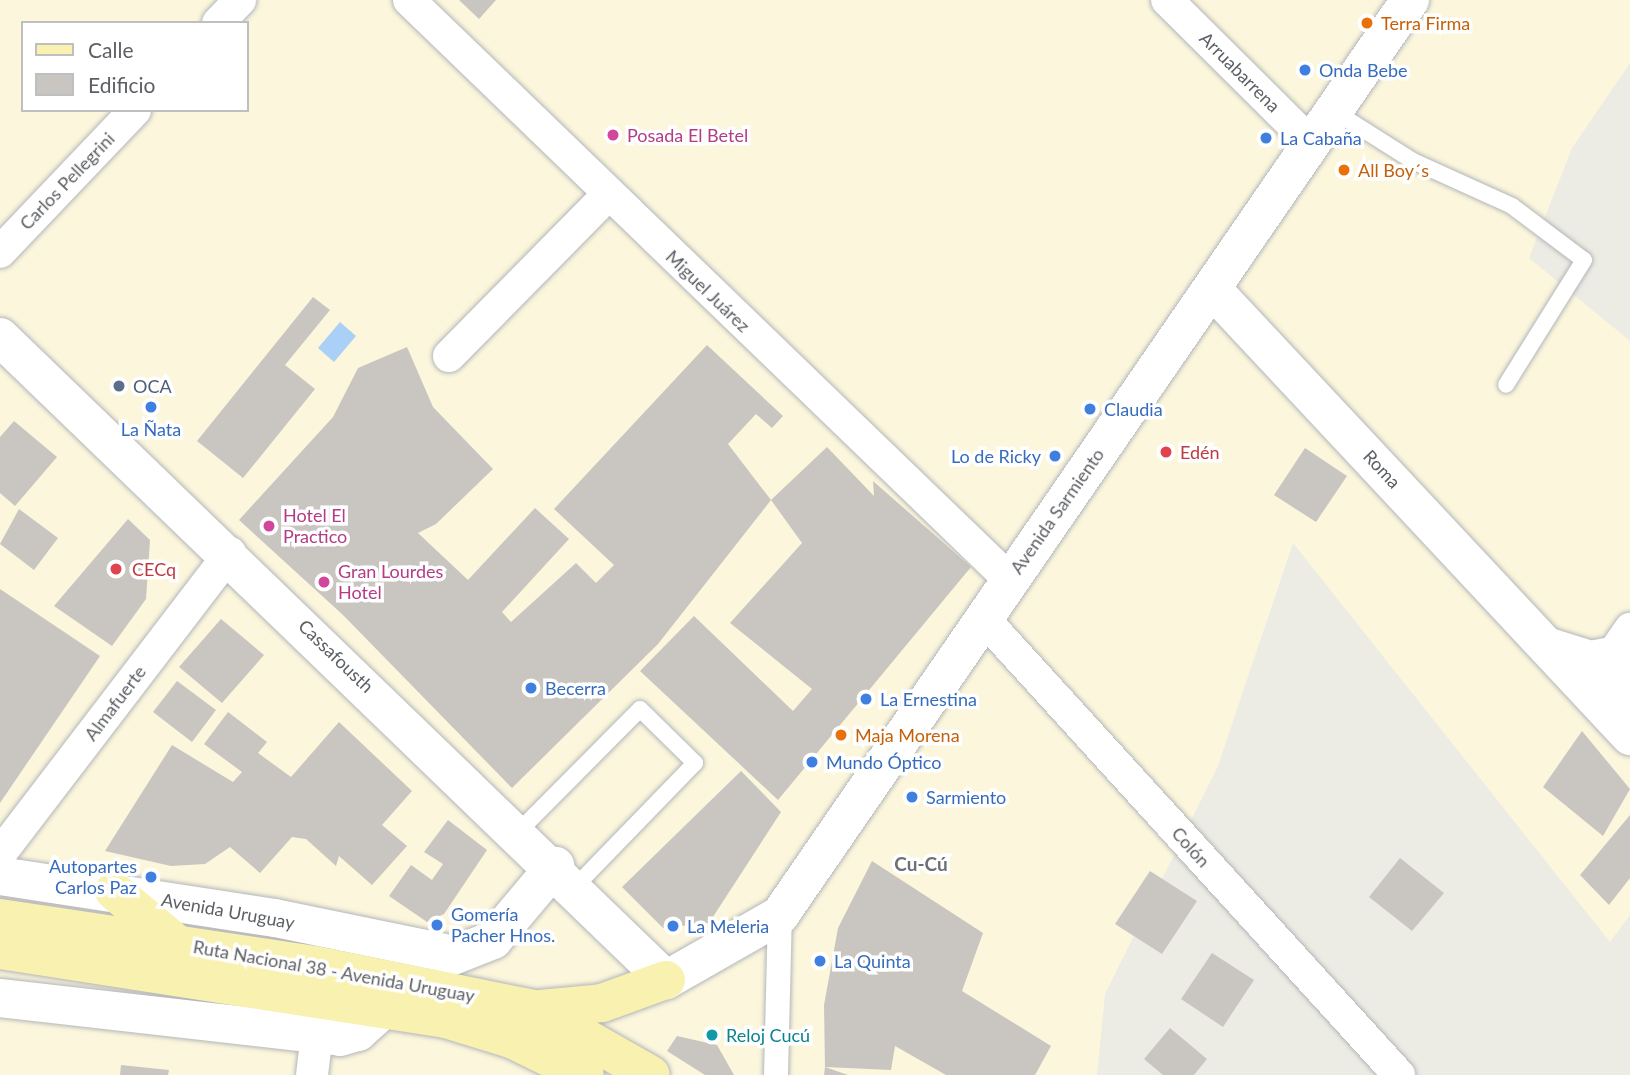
<!DOCTYPE html>
<html>
<head>
<meta charset="utf-8">
<style>
  body { margin:0 }
  #map { position:relative; width:1630px; height:1075px; overflow:hidden; background:#edece4; font-family:Lato,sans-serif }
  div>[style] { position:absolute }
  .commercial>* { inset:0; background:#fbf6dc }
  .water>* { inset:0; background:#aad0f7 }
  .building>* { inset:0; background:#c9c6c1 }
  .roads { filter:drop-shadow(0 0 2px #b4b6ba) drop-shadow(0 0 2px #b4b6ba) }
  .service>* { height:16px; margin:-8px; padding:0 8px; transform-origin:8px; border-radius:8px; background:#fff }
  .pedestrian>* { height:24px; margin:-12px; padding:0 12px; transform-origin:12px; border-radius:12px; background:#fff }
  .minor>* { height:32px; margin:-16px; padding:0 16px; transform-origin:16px; border-radius:16px; background:#fff }
  .secondary>* { height:38px; margin:-19px; padding:0 19px; transform-origin:19px; border-radius:19px; background:#fff }
  .primary>* { height:38px; margin:-19px; padding:0 19px; transform-origin:19px; border-radius:19px; background:#f8f1af }
  .dots>* { width:19px; height:19px; translate:-50% -50%; box-sizing:border-box; border:4px solid #fff; border-radius:50% }
  span { translate:-50% -50%; white-space:nowrap; text-align:center; line-height:1.15; -webkit-text-stroke:7px #fff; paint-order:stroke }
  .food-label { font-size:18px; color:#c56008 }
  .left { translate:0 -50%; text-align:left }
  .shop-label { font-size:18px; color:#366cbe }
  .right { translate:-100% -50%; text-align:right }
  .street-label { font-size:18px; color:#5c5f63 }
  .hotel-label { font-size:18px; color:#b23c85 }
  .service-label { font-size:18px; color:#4e5e75 }
  .health-label { font-size:18px; color:#be3a42 }
  .culture-label { font-size:18px; color:#0d838f }
  .neighbourhood-label { font-size:19px; color:#6d7175; font-weight:700 }
  .legend { position:absolute; left:21px; top:21px; width:228px; height:91px; box-sizing:border-box; background:#fff; border:2px solid #bebfc1; margin:0; padding:9px 12px; list-style:none; font-size:21px; color:#5c5f63 }
  .legend li { display:flex; align-items:center; gap:14px; height:35px }
  .legend b { width:35px; border:2px solid #bebfc1 }
</style>
</head>
<body>
<div id="map">
  <div class="commercial">
    <i style="clip-path:polygon(evenodd,0 0,1630px 0,1630px 63px,1572px 148px,1529px 258px,1630px 341px,1630px 915px,1610px 942px,1293px 543px,1218px 766px,1105px 994px,1097px 1075px,0 1075px,0 0,23px 23px,247px 23px,247px 110px,23px 110px,23px 23px)"></i>
  </div>
  <div class="water">
    <i style="clip-path:polygon(340px 322px,356px 336px,334px 362px,318px 348px)"></i>
  </div>
  <div class="building">
    <i style="clip-path:polygon(459px 0,496px 0,479px 19px)"></i>
    <i style="clip-path:polygon(313px 297px,330px 310px,285px 365px,315px 389px,243px 478px,197px 441px)"></i>
    <i style="clip-path:polygon(707px 345px,783px 416px,772px 428px,756px 414px,728px 444px,771px 500px,658px 644px,512px 788px,343px 615px,239px 520px,333px 417px,358px 368px,407px 347px,433px 407px,493px 469px,436px 524px,418px 533px,468px 580px,535px 508px,569px 539px,502px 612px,511px 622px,576px 563px,596px 583px,614px 565px,554px 509px)"></i>
    <i style="clip-path:polygon(14px 421px,57px 457px,15px 506px,0 493px,0 437px)"></i>
    <i style="clip-path:polygon(827px 447px,874px 496px,873px 481px,971px 567px,778px 800px,640px 671px,694px 616px,793px 711px,812px 689px,730px 623px,802px 543px,771px 500px)"></i>
    <i style="clip-path:polygon(1305px 448px,1347px 476px,1316px 522px,1274px 495px)"></i>
    <i style="clip-path:polygon(19px 509px,58px 538px,34px 570px,0 544px)"></i>
    <i style="clip-path:polygon(128px 519px,150px 540px,146px 599px,112px 646px,54px 606px)"></i>
    <i style="clip-path:polygon(0 589px,100px 656px,0 803px)"></i>
    <i style="clip-path:polygon(221px 619px,264px 655px,222px 703px,179px 667px)"></i>
    <i style="clip-path:polygon(177px 681px,216px 710px,192px 742px,153px 712px)"></i>
    <i style="clip-path:polygon(228px 712px,267px 742px,258px 753px,291px 777px,339px 722px,412px 791px,382px 825px,407px 846px,372px 885px,339px 856px,336px 866px,306px 839px,292px 837px,260px 873px,230px 847px,205px 864px,171px 866px,105px 851px,172px 745px,233px 782px,242px 772px,204px 744px)"></i>
    <i style="clip-path:polygon(1582px 731px,1630px 789px,1603px 836px,1543px 787px)"></i>
    <i style="clip-path:polygon(741px 771px,781px 812px,709px 923px,663px 928px,622px 887px)"></i>
    <i style="clip-path:polygon(1630px 815px,1630px 878px,1609px 905px,1580px 875px)"></i>
    <i style="clip-path:polygon(448px 820px,487px 850px,444px 914px,427px 922px,389px 896px,411px 865px,432px 880px,443px 864px,424px 852px)"></i>
    <i style="clip-path:polygon(1400px 858px,1444px 893px,1412px 931px,1369px 897px)"></i>
    <i style="clip-path:polygon(872px 861px,983px 933px,962px 991px,1051px 1046px,1035px 1075px,946px 1075px,895px 1046px,891px 1070px,825px 1067px,824px 1005px,838px 928px)"></i>
    <i style="clip-path:polygon(1150px 871px,1197px 901px,1162px 954px,1115px 924px)"></i>
    <i style="clip-path:polygon(1212px 953px,1254px 980px,1223px 1027px,1181px 999px)"></i>
    <i style="clip-path:polygon(1170px 1028px,1207px 1059px,1194px 1075px,1163px 1075px,1144px 1059px)"></i>
    <i style="clip-path:polygon(677px 1036px,717px 1045px,734px 1075px,705px 1075px,667px 1051px)"></i>
    <i style="clip-path:polygon(121px 1065px,169px 1070px,168px 1075px,120px 1075px)"></i>
    <i style="clip-path:polygon(825px 1067px,848px 1075px,824px 1075px)"></i>
  </div>
  <div class="roads">
    <div class="service">
      <i style="left:1334px;top:111px;width:93px;rotate:32.3deg"></i>
      <i style="left:1413px;top:161px;width:109px;rotate:24.4deg"></i>
      <i style="left:1512px;top:206px;width:90px;rotate:36.9deg"></i>
      <i style="left:1584px;top:260px;width:147px;rotate:122deg"></i>
      <i style="left:518px;top:832px;width:173px;rotate:-45.2deg"></i>
      <i style="left:640px;top:709px;width:77px;rotate:44.5deg"></i>
      <i style="left:695px;top:763px;width:173px;rotate:134.1deg"></i>
    </div>
    <div class="pedestrian">
      <i style="left:776px;top:1075px;width:160px;rotate:-88.6deg"></i>
    </div>
    <div class="minor">
      <i style="left:409px;top:0;width:834px;rotate:43.98deg"></i>
      <i style="left:1167px;top:0;width:204px;rotate:44.8deg"></i>
      <i style="left:218px;top:23px;width:32px;rotate:-46deg"></i>
      <i style="left:0;top:252px;width:196px;rotate:-46.4deg"></i>
      <i style="left:449px;top:356px;width:226px;rotate:-45.4deg"></i>
      <i style="left:984px;top:619px;width:617px;rotate:47.7deg"></i>
      <i style="left:1599px;top:674px;width:55px;rotate:-55.4deg"></i>
      <i style="left:0;top:854px;width:379px;rotate:-52.6deg"></i>
      <i style="left:312px;top:1075px;width:41px;rotate:-83deg"></i>
    </div>
    <div class="secondary">
      <i style="left:1213px;top:290px;width:611px;rotate:46.92deg"></i>
      <i style="left:0;top:337px;width:926px;rotate:43.99deg"></i>
      <i style="left:666px;top:980px;width:131px;rotate:-29.7deg"></i>
      <i style="left:780px;top:915px;width:1111px;rotate:-55.45deg"></i>
      <i style="left:1552px;top:648px;width:41px;rotate:17.1deg"></i>
      <i style="left:1591px;top:660px;width:21px;rotate:-11deg"></i>
      <i style="left:1612px;top:656px;width:70px;rotate:82.6deg"></i>
      <i style="left:0;top:876px;width:278px;rotate:8.7deg"></i>
      <i style="left:275px;top:918px;width:184px;rotate:11.6deg"></i>
      <i style="left:455px;top:955px;width:41px;rotate:-21.5deg"></i>
      <i style="left:493px;top:940px;width:97px;rotate:-50deg"></i>
      <i style="left:0;top:998px;width:342px;rotate:6.5deg"></i>
      <i style="left:340px;top:1037px;width:19px;rotate:-16deg"></i>
      <i style="left:358px;top:1032px;width:36px;rotate:-42deg"></i>
    </div>
    <div class="primary">
      <i style="left:114px;top:891px;width:81px;rotate:40deg"></i>
      <i style="left:0;top:918px;width:317px;rotate:8.5deg"></i>
      <i style="left:314px;top:965px;width:225px;rotate:11.3deg"></i>
      <i style="left:535px;top:1009px;width:133px;rotate:29.6deg"></i>
      <i style="left:0;top:950px;width:451px;rotate:8.8deg"></i>
      <i style="left:446px;top:1019px;width:68px;rotate:17.1deg"></i>
      <i style="left:511px;top:1039px;width:82px;rotate:25.9deg"></i>
      <i style="left:540px;top:1009px;width:62px;rotate:-5.5deg"></i>
      <i style="left:602px;top:1003px;width:68px;rotate:-19.8deg"></i>
    </div>
  </div>
  <div class="dots">
    <i style="left:1367px;top:23px;background:#e8710a"></i>
    <i style="left:1305px;top:70px;background:#3f7fe0"></i>
    <i style="left:613px;top:135px;background:#d1479c"></i>
    <i style="left:1266px;top:138px;background:#3f7fe0"></i>
    <i style="left:1344px;top:170px;background:#e8710a"></i>
    <i style="left:119px;top:386px;background:#5c6f8a"></i>
    <i style="left:151px;top:407px;background:#3f7fe0"></i>
    <i style="left:1090px;top:409px;background:#3f7fe0"></i>
    <i style="left:1166px;top:452px;background:#e0444e"></i>
    <i style="left:1055px;top:456px;background:#3f7fe0"></i>
    <i style="left:269px;top:526px;background:#d1479c"></i>
    <i style="left:116px;top:569px;background:#e0444e"></i>
    <i style="left:324px;top:582px;background:#d1479c"></i>
    <i style="left:531px;top:688px;background:#3f7fe0"></i>
    <i style="left:866px;top:699px;background:#3f7fe0"></i>
    <i style="left:841px;top:735px;background:#e8710a"></i>
    <i style="left:812px;top:762px;background:#3f7fe0"></i>
    <i style="left:912px;top:797px;background:#3f7fe0"></i>
    <i style="left:151px;top:877px;background:#3f7fe0"></i>
    <i style="left:437px;top:925px;background:#3f7fe0"></i>
    <i style="left:673px;top:926px;background:#3f7fe0"></i>
    <i style="left:820px;top:961px;background:#3f7fe0"></i>
    <i style="left:712px;top:1035px;background:#0f9aa8"></i>
  </div>
  <div class="food-label">
    <span class="left" style="left:1381px;top:23px">Terra Firma</span>
    <span class="left" style="left:1358px;top:170px">All Boy´s</span>
    <span class="left" style="left:855px;top:735px">Maja Morena</span>
  </div>
  <div class="shop-label">
    <span class="left" style="left:1319px;top:70px">Onda Bebe</span>
    <span class="left" style="left:1280px;top:138px">La Cabaña</span>
    <span class="left" style="left:1104px;top:409px">Claudia</span>
    <span style="left:151px;top:429px">La Ñata</span>
    <span class="right" style="left:1041px;top:456px">Lo de Ricky</span>
    <span class="left" style="left:545px;top:688px">Becerra</span>
    <span class="left" style="left:880px;top:699px">La Ernestina</span>
    <span class="left" style="left:826px;top:762px">Mundo Óptico</span>
    <span class="left" style="left:926px;top:797px">Sarmiento</span>
    <span class="right" style="left:137px;top:877px">Autopartes<br>Carlos Paz</span>
    <span class="left" style="left:451px;top:925px">Gomería<br>Pacher Hnos.</span>
    <span class="left" style="left:687px;top:926px">La Meleria</span>
    <span class="left" style="left:834px;top:961px">La Quinta</span>
  </div>
  <div class="street-label">
    <span style="left:1240px;top:72px;rotate:45deg">Arruabarrena</span>
    <span style="left:67px;top:181px;rotate:-46deg">Carlos Pellegrini</span>
    <span style="left:708px;top:291px;rotate:44deg">Miguel Juárez</span>
    <span style="left:1382px;top:469px;rotate:47deg">Roma</span>
    <span style="left:1057px;top:511px;rotate:-55deg">Avenida Sarmiento</span>
    <span style="left:336px;top:656px;rotate:44deg">Cassafousth</span>
    <span style="left:115px;top:703px;rotate:-53deg">Almafuerte</span>
    <span style="left:1191px;top:847px;rotate:48deg">Colón</span>
    <span style="left:228px;top:911px;rotate:10deg">Avenida Uruguay</span>
    <span style="left:334px;top:971px;rotate:10deg">Ruta Nacional 38 - Avenida Uruguay</span>
  </div>
  <div class="hotel-label">
    <span class="left" style="left:627px;top:135px">Posada El Betel</span>
    <span class="left" style="left:283px;top:526px">Hotel El<br>Practico</span>
    <span class="left" style="left:338px;top:582px">Gran Lourdes<br>Hotel</span>
  </div>
  <div class="service-label">
    <span class="left" style="left:133px;top:386px">OCA</span>
  </div>
  <div class="health-label">
    <span class="left" style="left:1180px;top:452px">Edén</span>
    <span class="left" style="left:132px;top:569px">CECq</span>
  </div>
  <div class="culture-label">
    <span class="left" style="left:726px;top:1035px">Reloj Cucú</span>
  </div>
  <div class="neighbourhood-label">
    <span style="left:921px;top:864px">Cu-Cú</span>
  </div>
  <ul class="legend">
  <li><b style="height:9px;background:#f8f1af"></b>Calle</li>
  <li><b style="height:19px;background:#c9c6c1"></b>Edificio</li>
  </ul>
</div>
</body>
</html>
